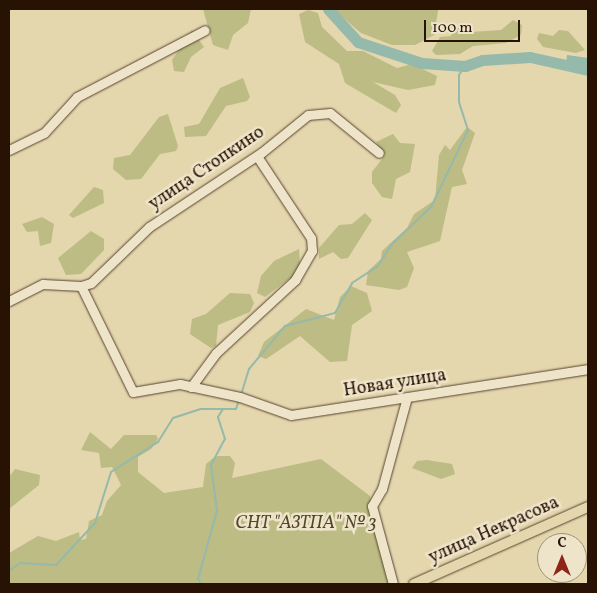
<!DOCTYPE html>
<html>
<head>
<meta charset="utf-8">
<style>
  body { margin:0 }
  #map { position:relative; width:597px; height:593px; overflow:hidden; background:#e4d6ad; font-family:Vollkorn,serif }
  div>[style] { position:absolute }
  .green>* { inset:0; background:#bcbc84 }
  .water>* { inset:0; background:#95b9aa }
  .stream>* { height:2px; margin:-1px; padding:0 1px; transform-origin:1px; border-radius:1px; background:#95b9aa }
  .river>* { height:11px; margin:-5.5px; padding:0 5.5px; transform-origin:5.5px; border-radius:5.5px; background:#95b9aa }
  .roads { filter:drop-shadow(0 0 1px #57432e) drop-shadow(0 0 1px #57432e) }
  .minor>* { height:9px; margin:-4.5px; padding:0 4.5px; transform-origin:4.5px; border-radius:4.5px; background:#ede4ca }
  .major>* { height:10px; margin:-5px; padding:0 5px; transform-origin:5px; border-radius:5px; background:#e4d6ad }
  span { translate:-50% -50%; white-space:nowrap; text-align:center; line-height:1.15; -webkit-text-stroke:5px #ede4ca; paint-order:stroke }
  .street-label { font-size:18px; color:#281203 }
  .park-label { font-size:18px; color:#54452a; font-style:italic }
  .frame { position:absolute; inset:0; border:10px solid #281203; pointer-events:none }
  .north { position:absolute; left:537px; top:533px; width:50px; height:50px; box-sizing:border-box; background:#ede4ca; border:1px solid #9e907a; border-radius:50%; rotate:0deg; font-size:14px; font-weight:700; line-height:20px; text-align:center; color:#281203 }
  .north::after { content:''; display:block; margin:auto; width:18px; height:22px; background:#8f2418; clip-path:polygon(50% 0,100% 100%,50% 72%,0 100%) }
  .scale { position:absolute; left:424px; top:20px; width:96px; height:22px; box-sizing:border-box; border:2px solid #281203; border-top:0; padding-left:6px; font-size:15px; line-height:18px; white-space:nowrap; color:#281203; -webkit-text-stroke:4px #ede4ca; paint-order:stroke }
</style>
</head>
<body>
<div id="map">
  <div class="green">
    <i style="clip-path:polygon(203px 9px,251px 9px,248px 23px,233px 35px,228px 50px,213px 45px)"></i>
    <i style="clip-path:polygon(333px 9px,438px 9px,438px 11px,434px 35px,415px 45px,392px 45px,361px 33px)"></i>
    <i style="clip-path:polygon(308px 10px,318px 13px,322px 27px,347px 51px,363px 51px,397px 68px,412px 64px,437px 76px,435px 85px,408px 90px,373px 82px,395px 95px,401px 105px,396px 113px,345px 83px,339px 64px,305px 42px,299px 14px)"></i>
    <i style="clip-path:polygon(513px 20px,522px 25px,521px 35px,506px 43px,473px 46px,460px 54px,436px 55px,432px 51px,440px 37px,451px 36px,454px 28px,464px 26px,471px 32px,501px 30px)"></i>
    <i style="clip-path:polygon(192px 30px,204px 47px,191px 57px,184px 72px,174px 71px,172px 60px)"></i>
    <i style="clip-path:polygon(559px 30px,568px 31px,585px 50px,576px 53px,543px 47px,537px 39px,539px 33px,553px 36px)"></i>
    <i style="clip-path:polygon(243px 78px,250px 97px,247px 101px,226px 106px,206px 136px,185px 137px,184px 127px,199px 124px,220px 88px)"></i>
    <i style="clip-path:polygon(168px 114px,178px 146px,176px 151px,160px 154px,141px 179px,126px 180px,113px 169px,114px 158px,130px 155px,159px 117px)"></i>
    <i style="clip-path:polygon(467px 127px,475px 133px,462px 170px,467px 184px,452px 187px,440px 241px,407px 252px,414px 268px,407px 287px,399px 290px,366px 285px,368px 271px,381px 259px,382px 251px,407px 228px,414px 214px,435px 200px,439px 155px,445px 145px,450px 150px)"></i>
    <i style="clip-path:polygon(393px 134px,400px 143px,415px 144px,410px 172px,396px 179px,392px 199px,382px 197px,372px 183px,372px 172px,385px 155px,376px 142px)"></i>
    <i style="clip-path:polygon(94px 187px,103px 190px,104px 203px,73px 218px,69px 215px)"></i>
    <i style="clip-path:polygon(365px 213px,372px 220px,348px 258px,341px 259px,333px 252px,319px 259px,319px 248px,339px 225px,352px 224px)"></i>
    <i style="clip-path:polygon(42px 217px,54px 224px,51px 243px,40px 246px,38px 231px,27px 232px,22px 224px)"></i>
    <i style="clip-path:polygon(91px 231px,104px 239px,104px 250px,81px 274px,66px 275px,58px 258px)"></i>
    <i style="clip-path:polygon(299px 249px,300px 265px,293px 276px,265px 297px,257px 293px,261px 276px,274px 261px)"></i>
    <i style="clip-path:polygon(351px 286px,367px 293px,372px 311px,352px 325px,347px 361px,330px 362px,300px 336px,266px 359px,258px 356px,264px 342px,306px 309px,334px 320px,340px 297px)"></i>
    <i style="clip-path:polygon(230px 293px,250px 294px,254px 303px,250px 312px,218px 325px,216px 346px,211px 348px,190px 334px,192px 319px,206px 314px)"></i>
    <i style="clip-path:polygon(90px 432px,111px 449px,124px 435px,156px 435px,158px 439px,151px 449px,138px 457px,138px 472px,164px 493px,203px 487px,206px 464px,216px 456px,230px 456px,235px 463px,232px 478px,321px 459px,370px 496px,391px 584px,9px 584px,9px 553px,38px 536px,56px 541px,79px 532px,80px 540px,86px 539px,89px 521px,102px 515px,107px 501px,121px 485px,112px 467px,101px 468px,99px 453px,81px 450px)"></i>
    <i style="clip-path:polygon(427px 460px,452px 464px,455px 474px,441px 479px,412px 468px,417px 461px)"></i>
    <i style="clip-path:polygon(15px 469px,40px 475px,39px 485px,9px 509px,9px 477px)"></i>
  </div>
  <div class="water">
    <i style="clip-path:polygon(567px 55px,588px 58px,588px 73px,566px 65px)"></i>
  </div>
  <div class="stream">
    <i style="left:241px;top:395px;width:27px;rotate:-73deg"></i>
    <i style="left:249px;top:369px;width:56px;rotate:-50.1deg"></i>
    <i style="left:285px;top:326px;width:52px;rotate:-14.6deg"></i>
    <i style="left:335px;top:313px;width:34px;rotate:-60deg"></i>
    <i style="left:352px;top:283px;width:30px;rotate:-33deg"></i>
    <i style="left:377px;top:267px;width:27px;rotate:-57deg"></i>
    <i style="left:392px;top:244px;width:54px;rotate:-43.5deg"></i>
    <i style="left:431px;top:207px;width:85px;rotate:-64.3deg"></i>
    <i style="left:468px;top:130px;width:29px;rotate:-108deg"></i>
    <i style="left:459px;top:102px;width:27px;rotate:-90deg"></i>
    <i style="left:459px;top:75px;width:11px;rotate:-56deg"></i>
    <i style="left:9px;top:571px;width:14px;rotate:-36deg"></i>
    <i style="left:20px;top:563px;width:36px;rotate:3deg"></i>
    <i style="left:56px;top:565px;width:57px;rotate:-47.1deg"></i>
    <i style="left:95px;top:523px;width:53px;rotate:-72.6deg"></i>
    <i style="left:111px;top:472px;width:56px;rotate:-32.6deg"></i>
    <i style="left:158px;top:442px;width:28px;rotate:-58deg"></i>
    <i style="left:173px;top:418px;width:29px;rotate:-18deg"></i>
    <i style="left:201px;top:409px;width:35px"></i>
    <i style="left:236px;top:409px;width:9px;rotate:-72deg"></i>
    <i style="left:201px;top:584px;width:6px;rotate:-121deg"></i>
    <i style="left:198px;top:579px;width:71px;rotate:-74.4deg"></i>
    <i style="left:217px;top:511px;width:46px;rotate:-97.4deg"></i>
    <i style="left:211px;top:465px;width:30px;rotate:-62deg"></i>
    <i style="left:225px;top:439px;width:23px;rotate:-108deg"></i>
    <i style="left:218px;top:417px;width:9px;rotate:-58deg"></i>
  </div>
  <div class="river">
    <i style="left:328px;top:9px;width:45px;rotate:47.7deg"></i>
    <i style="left:358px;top:42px;width:67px;rotate:18.2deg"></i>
    <i style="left:422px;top:63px;width:43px;rotate:4deg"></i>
    <i style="left:465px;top:66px;width:18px;rotate:-19deg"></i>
    <i style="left:482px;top:60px;width:48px;rotate:-3.6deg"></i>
    <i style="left:530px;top:57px;width:59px;rotate:12.6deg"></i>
  </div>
  <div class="roads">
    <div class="minor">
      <i style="left:9px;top:150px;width:39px;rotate:-26deg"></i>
      <i style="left:44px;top:133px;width:49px;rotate:-47.5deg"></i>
      <i style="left:77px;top:97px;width:144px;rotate:-27.6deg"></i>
      <i style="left:81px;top:286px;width:10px;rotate:-17deg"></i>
      <i style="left:91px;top:283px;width:81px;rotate:-44deg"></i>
      <i style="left:149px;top:227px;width:134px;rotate:-33.5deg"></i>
      <i style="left:261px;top:153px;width:60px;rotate:-39deg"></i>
      <i style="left:308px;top:115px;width:22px;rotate:-5deg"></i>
      <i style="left:330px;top:113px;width:63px;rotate:39.2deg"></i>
      <i style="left:9px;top:301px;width:38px;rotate:-27deg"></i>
      <i style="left:43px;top:284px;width:38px;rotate:3deg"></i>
      <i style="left:81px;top:286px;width:118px;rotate:63.9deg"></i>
      <i style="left:133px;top:392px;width:48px;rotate:-9.7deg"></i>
      <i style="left:180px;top:384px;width:61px;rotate:12.2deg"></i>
      <i style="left:240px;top:397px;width:54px;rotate:19.4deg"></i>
      <i style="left:291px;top:415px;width:301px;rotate:-8.8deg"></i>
      <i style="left:191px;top:387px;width:42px;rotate:-53.7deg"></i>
      <i style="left:216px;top:353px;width:108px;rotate:-42.7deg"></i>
      <i style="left:295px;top:280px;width:34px;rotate:-60deg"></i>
      <i style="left:312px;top:251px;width:13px;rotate:-94deg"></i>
      <i style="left:311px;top:238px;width:98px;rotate:-123.4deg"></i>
      <i style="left:393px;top:584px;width:81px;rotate:-105.1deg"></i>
      <i style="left:372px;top:506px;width:20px;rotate:-60deg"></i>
      <i style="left:382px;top:489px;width:95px;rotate:-74.8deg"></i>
    </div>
    <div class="major">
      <i style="left:414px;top:584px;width:190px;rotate:-23.9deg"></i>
    </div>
  </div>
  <div class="street-label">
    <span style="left:207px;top:169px;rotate:-34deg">улица Стопкино</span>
    <span style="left:395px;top:384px;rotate:-9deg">Новая улица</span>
    <span style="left:494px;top:531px;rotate:-24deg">улица Некрасова</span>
  </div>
  <div class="park-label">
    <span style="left:306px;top:524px">СНТ "АЗТПА" № 3</span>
  </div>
  <div class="frame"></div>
  <div class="north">С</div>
  <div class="scale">100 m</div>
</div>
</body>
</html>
